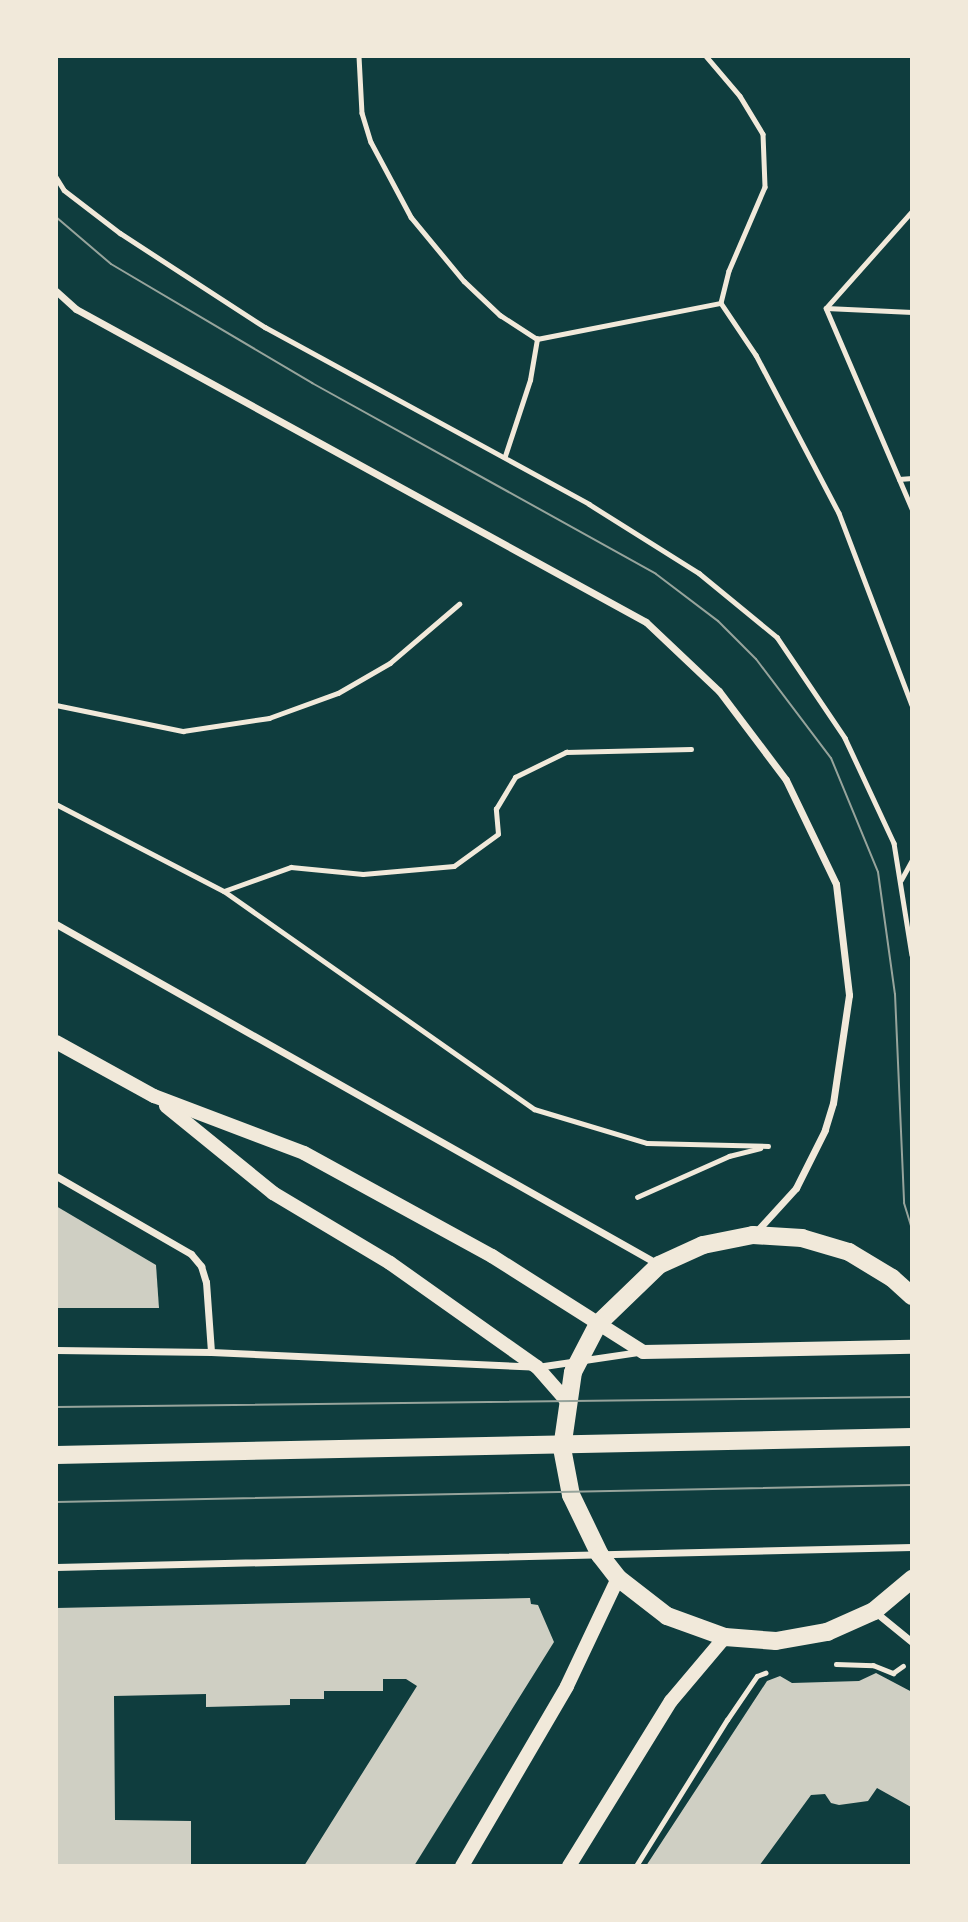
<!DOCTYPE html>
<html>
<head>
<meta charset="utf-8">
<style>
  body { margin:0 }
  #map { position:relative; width:968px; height:1922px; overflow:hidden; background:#0f3d3e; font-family:Merriweather,serif }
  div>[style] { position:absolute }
  .building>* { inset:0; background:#cfcfc3 }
  .path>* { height:4.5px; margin:-2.25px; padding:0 2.25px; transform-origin:2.25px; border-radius:2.25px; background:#f1e9da }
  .minor>* { height:7px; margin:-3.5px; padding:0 3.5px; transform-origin:3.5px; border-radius:3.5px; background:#f1e9da }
  .secondary>* { height:14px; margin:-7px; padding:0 7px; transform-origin:7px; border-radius:7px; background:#f1e9da }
  .primary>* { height:18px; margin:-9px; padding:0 9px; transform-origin:9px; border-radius:9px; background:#f1e9da }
  .tram>* { height:2px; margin:-1px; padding:0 1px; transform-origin:1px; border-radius:1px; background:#97a49c }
  span { translate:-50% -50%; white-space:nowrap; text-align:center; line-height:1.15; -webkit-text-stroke:5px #f1e9da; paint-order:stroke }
  .frame { position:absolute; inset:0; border:58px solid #f1e9da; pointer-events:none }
</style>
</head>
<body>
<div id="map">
  <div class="building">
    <i style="clip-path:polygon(56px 1206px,156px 1265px,159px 1308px,56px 1308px)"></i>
    <i style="clip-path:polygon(530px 1598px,531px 1604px,538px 1605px,554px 1642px,414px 1866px,304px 1866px,417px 1686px,406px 1679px,383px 1679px,383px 1691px,324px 1691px,324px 1699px,290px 1699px,290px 1705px,206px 1707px,206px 1694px,114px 1696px,115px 1820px,191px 1821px,191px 1866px,56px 1866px,56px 1608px)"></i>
    <i style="clip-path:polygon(876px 1673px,912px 1692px,911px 1807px,877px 1788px,868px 1801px,839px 1805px,831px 1803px,825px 1794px,811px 1795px,759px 1866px,646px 1866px,767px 1681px,780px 1676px,792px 1683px,859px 1681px)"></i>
  </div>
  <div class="path">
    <i style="left:359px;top:56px;width:57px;rotate:87deg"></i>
    <i style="left:362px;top:113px;width:30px;rotate:73deg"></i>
    <i style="left:371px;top:142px;width:85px;rotate:61.9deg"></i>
    <i style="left:411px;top:217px;width:83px;rotate:50.4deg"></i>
    <i style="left:464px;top:281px;width:50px;rotate:43.4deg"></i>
    <i style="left:500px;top:315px;width:44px;rotate:33deg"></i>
    <i style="left:537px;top:339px;width:187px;rotate:-11.1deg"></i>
    <i style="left:706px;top:56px;width:52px;rotate:49.6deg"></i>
    <i style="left:740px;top:96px;width:44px;rotate:58.8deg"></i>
    <i style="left:763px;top:134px;width:53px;rotate:87.8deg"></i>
    <i style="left:765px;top:187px;width:91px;rotate:113.2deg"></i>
    <i style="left:729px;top:271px;width:33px;rotate:104deg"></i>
    <i style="left:721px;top:303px;width:63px;rotate:56.1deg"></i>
    <i style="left:756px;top:355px;width:178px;rotate:62.3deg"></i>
    <i style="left:839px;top:513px;width:205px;rotate:69.2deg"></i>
    <i style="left:56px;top:177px;width:15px;rotate:58deg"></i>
    <i style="left:64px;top:190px;width:71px;rotate:37.5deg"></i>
    <i style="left:120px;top:233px;width:173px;rotate:33deg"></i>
    <i style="left:265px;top:327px;width:369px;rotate:28.6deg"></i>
    <i style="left:589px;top:504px;width:130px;rotate:32.1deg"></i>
    <i style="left:699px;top:573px;width:101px;rotate:39.4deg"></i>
    <i style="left:777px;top:637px;width:122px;rotate:56deg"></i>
    <i style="left:845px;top:738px;width:116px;rotate:65deg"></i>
    <i style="left:894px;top:843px;width:113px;rotate:80.9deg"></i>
    <i style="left:826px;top:308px;width:219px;rotate:66.8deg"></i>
    <i style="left:826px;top:308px;width:130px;rotate:-48.4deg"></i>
    <i style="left:826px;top:308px;width:86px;rotate:2.7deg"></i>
    <i style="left:505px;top:456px;width:80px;rotate:-71.8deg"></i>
    <i style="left:530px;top:380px;width:42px;rotate:-80.3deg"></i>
    <i style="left:899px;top:479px;width:13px;rotate:-4deg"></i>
    <i style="left:56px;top:705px;width:130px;rotate:11.6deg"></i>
    <i style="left:183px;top:731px;width:87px;rotate:-8.6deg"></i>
    <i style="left:269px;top:718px;width:73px;rotate:-19.9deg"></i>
    <i style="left:338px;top:693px;width:60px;rotate:-30deg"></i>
    <i style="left:390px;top:663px;width:91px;rotate:-40.5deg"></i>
    <i style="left:56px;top:804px;width:189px;rotate:27.4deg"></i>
    <i style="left:224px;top:891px;width:379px;rotate:35.1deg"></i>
    <i style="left:534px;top:1109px;width:118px;rotate:16.7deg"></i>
    <i style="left:647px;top:1143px;width:121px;rotate:1.4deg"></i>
    <i style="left:901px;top:880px;width:23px;rotate:-61deg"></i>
    <i style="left:224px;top:891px;width:71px;rotate:-19.7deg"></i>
    <i style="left:291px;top:867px;width:72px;rotate:5.6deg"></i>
    <i style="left:363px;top:874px;width:91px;rotate:-5deg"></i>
    <i style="left:454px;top:866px;width:54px;rotate:-36deg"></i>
    <i style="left:498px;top:834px;width:25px;rotate:-95deg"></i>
    <i style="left:496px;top:809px;width:37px;rotate:-59deg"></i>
    <i style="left:515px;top:777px;width:57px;rotate:-26.1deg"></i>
    <i style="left:566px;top:752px;width:125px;rotate:-1.4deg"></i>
    <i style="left:637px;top:1197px;width:101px;rotate:-24deg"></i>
    <i style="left:729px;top:1156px;width:32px;rotate:-14deg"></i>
    <i style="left:836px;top:1664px;width:37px;rotate:2deg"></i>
    <i style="left:873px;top:1665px;width:22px;rotate:22deg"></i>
    <i style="left:893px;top:1673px;width:12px;rotate:-35deg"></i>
    <i style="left:636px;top:1866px;width:172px;rotate:-58.1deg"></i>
    <i style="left:727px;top:1720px;width:53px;rotate:-55.7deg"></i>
    <i style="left:757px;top:1676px;width:9px;rotate:-21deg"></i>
  </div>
  <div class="minor">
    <i style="left:56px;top:291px;width:27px;rotate:42deg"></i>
    <i style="left:76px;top:309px;width:650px;rotate:28.77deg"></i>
    <i style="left:646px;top:622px;width:100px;rotate:43.4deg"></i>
    <i style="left:719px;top:691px;width:111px;rotate:53deg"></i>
    <i style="left:786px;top:780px;width:115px;rotate:64.3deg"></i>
    <i style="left:836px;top:884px;width:112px;rotate:83.3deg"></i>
    <i style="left:849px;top:995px;width:109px;rotate:98.4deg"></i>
    <i style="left:833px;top:1103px;width:28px;rotate:107deg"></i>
    <i style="left:825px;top:1130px;width:65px;rotate:116.6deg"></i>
    <i style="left:796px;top:1188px;width:61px;rotate:132.3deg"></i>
    <i style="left:56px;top:924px;width:691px;rotate:29.46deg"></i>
    <i style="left:56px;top:1176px;width:156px;rotate:30deg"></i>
    <i style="left:191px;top:1254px;width:16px;rotate:50deg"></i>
    <i style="left:201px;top:1266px;width:17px;rotate:73deg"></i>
    <i style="left:206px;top:1282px;width:70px;rotate:85.9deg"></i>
    <i style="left:56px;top:1350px;width:155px;rotate:0.7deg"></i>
    <i style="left:211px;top:1352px;width:326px;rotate:2.6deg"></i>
    <i style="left:537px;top:1367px;width:102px;rotate:-8.4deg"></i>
    <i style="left:56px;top:1567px;width:856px;rotate:-1.34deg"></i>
    <i style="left:874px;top:1611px;width:49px;rotate:39.2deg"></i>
  </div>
  <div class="secondary">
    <i style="left:56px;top:1042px;width:112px;rotate:28.9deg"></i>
    <i style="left:154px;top:1096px;width:160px;rotate:20.8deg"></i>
    <i style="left:304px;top:1153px;width:214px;rotate:28.7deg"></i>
    <i style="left:492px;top:1256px;width:179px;rotate:32.4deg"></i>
    <i style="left:643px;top:1352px;width:269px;rotate:-1.1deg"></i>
    <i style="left:166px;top:1106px;width:138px;rotate:39.1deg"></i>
    <i style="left:273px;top:1193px;width:136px;rotate:30.9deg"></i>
    <i style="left:390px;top:1263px;width:180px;rotate:35.3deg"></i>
    <i style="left:537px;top:1367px;width:44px;rotate:48.7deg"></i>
    <i style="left:462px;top:1866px;width:208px;rotate:-59.7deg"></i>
    <i style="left:567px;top:1686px;width:119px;rotate:-64.7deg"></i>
    <i style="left:569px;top:1866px;width:194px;rotate:-58.3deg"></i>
    <i style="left:671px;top:1701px;width:84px;rotate:-49.8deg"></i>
  </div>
  <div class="primary">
    <i style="left:912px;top:1296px;width:27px;rotate:-138deg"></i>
    <i style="left:892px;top:1278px;width:50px;rotate:-148.8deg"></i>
    <i style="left:849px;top:1252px;width:49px;rotate:-163.4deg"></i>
    <i style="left:802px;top:1238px;width:49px;rotate:-176.5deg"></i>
    <i style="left:753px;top:1235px;width:51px;rotate:168.7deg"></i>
    <i style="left:703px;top:1245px;width:48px;rotate:155.6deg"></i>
    <i style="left:659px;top:1265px;width:85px;rotate:136deg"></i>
    <i style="left:598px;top:1324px;width:54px;rotate:117.5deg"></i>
    <i style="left:573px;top:1372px;width:77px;rotate:98.2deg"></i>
    <i style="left:562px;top:1448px;width:48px;rotate:79.2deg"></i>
    <i style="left:571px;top:1495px;width:67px;rotate:64.2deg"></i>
    <i style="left:600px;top:1555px;width:29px;rotate:52deg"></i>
    <i style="left:618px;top:1578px;width:62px;rotate:37.8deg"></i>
    <i style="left:667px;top:1616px;width:62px;rotate:19.9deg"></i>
    <i style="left:725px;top:1637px;width:51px;rotate:4.5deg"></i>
    <i style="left:776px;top:1641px;width:52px;rotate:-10deg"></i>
    <i style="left:827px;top:1632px;width:51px;rotate:-24.1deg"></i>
    <i style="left:874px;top:1611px;width:50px;rotate:-40.1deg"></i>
    <i style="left:56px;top:1455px;width:856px;rotate:-1.2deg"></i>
  </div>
  <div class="tram">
    <i style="left:56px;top:217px;width:72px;rotate:40.5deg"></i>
    <i style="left:111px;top:264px;width:234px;rotate:30.6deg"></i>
    <i style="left:312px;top:383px;width:393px;rotate:29deg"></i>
    <i style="left:656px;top:574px;width:78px;rotate:37.2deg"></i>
    <i style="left:718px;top:621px;width:54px;rotate:45deg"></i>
    <i style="left:756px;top:659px;width:124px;rotate:52.9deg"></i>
    <i style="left:831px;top:758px;width:123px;rotate:67.6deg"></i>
    <i style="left:878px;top:872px;width:123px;rotate:82.1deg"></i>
    <i style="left:895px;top:994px;width:209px;rotate:87.5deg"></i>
    <i style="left:904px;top:1203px;width:27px;rotate:73deg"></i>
    <i style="left:56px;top:1407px;width:856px;rotate:-0.67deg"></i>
    <i style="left:56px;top:1502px;width:856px;rotate:-1.14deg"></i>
  </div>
  <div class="frame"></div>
</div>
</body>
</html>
